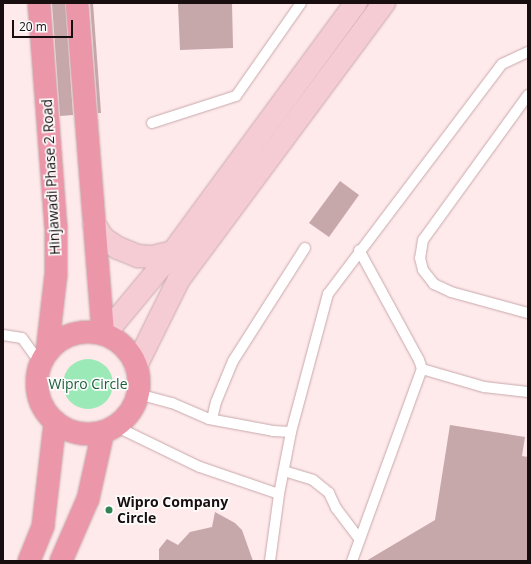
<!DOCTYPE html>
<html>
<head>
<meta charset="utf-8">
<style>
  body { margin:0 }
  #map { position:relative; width:531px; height:564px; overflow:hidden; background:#fee9eb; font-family:"Open Sans",sans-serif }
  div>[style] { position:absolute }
  .green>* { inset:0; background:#9ae9b6 }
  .round { border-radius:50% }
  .building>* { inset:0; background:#c6a7aa }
  .roads { filter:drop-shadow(0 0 1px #c8a8ab) drop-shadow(0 0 1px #c8a8ab) }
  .lane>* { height:10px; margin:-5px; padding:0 5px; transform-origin:5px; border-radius:5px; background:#fff }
  .secondary>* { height:22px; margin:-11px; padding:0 11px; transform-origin:11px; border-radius:11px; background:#f5cbd4 }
  .primary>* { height:22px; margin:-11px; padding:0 11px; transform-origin:11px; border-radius:11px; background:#ec97a9 }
  .primary>.ring { margin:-11px; padding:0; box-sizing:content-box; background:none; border:22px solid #ec97a9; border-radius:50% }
  .dots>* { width:11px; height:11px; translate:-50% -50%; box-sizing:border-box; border:2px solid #fcfcfc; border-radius:50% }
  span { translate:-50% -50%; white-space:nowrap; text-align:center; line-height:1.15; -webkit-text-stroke:3.5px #fcfcfc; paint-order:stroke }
  .street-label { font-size:14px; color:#190e0f }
  .park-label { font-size:14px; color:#1f603b }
  .poi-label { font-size:14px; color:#190e0f; font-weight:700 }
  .left { translate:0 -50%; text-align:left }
  .frame { position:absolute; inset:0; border:4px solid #190e0f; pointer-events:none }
  .scale { position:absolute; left:12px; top:20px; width:61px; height:18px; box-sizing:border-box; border:2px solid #190e0f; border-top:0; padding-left:5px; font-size:12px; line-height:14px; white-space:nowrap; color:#190e0f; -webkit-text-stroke:3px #fcfcfc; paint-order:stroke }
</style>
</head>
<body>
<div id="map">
  <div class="green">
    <i class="round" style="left:63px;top:359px;width:50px;height:50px"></i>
  </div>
  <div class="building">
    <i style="clip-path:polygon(52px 3px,65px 3px,73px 115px,60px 116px)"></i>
    <i style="clip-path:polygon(90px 3px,93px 3px,101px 113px,98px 113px)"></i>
    <i style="clip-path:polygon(178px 3px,232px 3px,233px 48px,180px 50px)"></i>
    <i style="clip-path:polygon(340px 181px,359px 195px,329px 237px,309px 223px)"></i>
    <i style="clip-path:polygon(450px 425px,525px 437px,522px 456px,528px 457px,528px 561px,366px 561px,435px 520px)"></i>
    <i style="clip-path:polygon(215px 512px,235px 523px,242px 530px,253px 561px,159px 561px,159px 549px,167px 539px,178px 545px,190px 532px,212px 527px)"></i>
  </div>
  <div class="roads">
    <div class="lane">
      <i style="left:528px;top:95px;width:179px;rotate:125.9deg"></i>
      <i style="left:423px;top:240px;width:18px;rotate:99deg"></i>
      <i style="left:420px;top:258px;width:12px;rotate:76deg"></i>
      <i style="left:423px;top:270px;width:18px;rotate:52deg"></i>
      <i style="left:434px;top:284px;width:19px;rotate:25deg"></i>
      <i style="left:451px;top:292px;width:80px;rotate:15.3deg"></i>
      <i style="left:152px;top:123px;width:88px;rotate:-17.8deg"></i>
      <i style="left:236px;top:96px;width:113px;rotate:-55deg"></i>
      <i style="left:3px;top:335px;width:19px;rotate:9deg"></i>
      <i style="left:22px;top:338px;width:31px;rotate:54deg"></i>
      <i style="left:422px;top:369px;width:65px;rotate:16.2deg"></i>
      <i style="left:484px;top:387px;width:44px;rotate:6.5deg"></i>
      <i style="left:138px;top:394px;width:35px;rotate:15deg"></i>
      <i style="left:172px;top:403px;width:40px;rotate:23.4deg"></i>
      <i style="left:209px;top:419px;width:65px;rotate:10.6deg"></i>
      <i style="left:273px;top:431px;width:18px;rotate:3deg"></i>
      <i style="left:212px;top:419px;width:17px;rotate:-77deg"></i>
      <i style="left:216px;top:402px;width:44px;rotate:-67.5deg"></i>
      <i style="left:233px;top:361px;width:134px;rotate:-57.5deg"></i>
      <i style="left:115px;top:426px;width:94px;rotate:25.8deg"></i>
      <i style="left:200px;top:467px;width:83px;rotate:18.9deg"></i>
      <i style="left:284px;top:471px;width:30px;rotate:17deg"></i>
      <i style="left:313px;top:480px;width:21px;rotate:39deg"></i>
      <i style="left:329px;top:493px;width:17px;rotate:65deg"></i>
      <i style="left:336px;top:508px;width:38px;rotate:53deg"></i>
      <i style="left:270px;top:561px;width:68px;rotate:-82.3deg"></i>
      <i style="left:279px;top:494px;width:63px;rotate:-79deg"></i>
      <i style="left:291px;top:432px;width:143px;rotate:-75deg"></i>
      <i style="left:328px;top:294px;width:288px;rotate:-52.9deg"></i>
      <i style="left:502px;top:64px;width:29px;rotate:-25deg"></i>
      <i style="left:352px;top:561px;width:204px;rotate:-70deg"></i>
      <i style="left:422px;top:369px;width:9px;rotate:-108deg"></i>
      <i style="left:419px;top:360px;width:125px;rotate:-118.6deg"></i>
    </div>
    <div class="secondary">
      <i style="left:94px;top:224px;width:17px;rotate:57deg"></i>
      <i style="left:103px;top:238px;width:18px;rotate:34deg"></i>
      <i style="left:118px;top:248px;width:22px;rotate:22deg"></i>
      <i style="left:138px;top:256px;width:14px;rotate:4deg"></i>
      <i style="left:152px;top:257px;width:22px;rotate:-13deg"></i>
      <i style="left:105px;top:334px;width:107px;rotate:-50.3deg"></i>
      <i style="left:173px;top:252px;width:309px;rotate:-53.7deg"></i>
      <i style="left:136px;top:366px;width:97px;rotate:-63.7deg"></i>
      <i style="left:179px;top:279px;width:344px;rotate:-53.4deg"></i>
    </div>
    <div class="primary">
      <i style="left:39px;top:3px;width:225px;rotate:85.7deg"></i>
      <i style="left:56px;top:227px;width:47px;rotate:90deg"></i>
      <i style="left:56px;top:274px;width:79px;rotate:96.6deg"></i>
      <i style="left:77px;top:3px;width:331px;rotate:85.5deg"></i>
      <i class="ring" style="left:37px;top:332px;width:80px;height:80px"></i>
      <i style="left:29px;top:561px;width:38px;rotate:-68deg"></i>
      <i style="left:43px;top:526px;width:105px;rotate:-83.4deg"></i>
      <i style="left:61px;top:561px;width:68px;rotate:-66.5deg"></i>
      <i style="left:88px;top:499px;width:69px;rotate:-77.4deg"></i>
    </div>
  </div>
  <div class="dots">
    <i style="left:109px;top:510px;background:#318354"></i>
  </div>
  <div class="street-label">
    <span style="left:51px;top:177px;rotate:-93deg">Hinjawadi Phase 2 Road</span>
  </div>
  <div class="park-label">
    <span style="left:88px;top:384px">Wipro Circle</span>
  </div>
  <div class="poi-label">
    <span class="left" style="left:117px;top:510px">Wipro Company<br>Circle</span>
  </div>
  <div class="frame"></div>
  <div class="scale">20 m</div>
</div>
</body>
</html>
